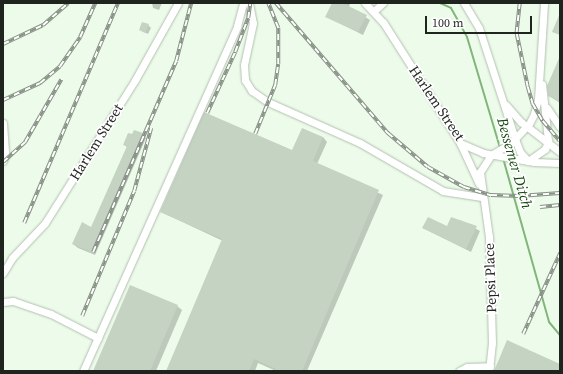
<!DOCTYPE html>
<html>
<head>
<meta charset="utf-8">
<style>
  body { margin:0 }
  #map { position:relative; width:563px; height:374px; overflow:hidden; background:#edfcea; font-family:"Source Serif 4",serif }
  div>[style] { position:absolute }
  .shadow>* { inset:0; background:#0003 }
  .stream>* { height:2px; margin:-1px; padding:0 1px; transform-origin:1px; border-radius:1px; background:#81b57a }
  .building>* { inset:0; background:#c5d3c3 }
  .roads { filter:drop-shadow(0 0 1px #b2c0b0) drop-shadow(0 0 1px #b2c0b0) }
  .minor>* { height:7px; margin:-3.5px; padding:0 3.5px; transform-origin:3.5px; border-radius:3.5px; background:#fff }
  .rail>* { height:3.5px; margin-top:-1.75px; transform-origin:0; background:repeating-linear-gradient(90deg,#fff 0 6px,#879185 0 12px); box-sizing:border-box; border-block:1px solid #879185 }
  span { translate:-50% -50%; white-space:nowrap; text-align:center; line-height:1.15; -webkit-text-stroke:3.5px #fff; paint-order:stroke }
  .street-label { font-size:14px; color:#1f241e }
  .water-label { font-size:15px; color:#194d13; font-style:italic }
  .frame { position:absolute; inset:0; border:4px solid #1f241e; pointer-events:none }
  .scale { position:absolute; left:425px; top:16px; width:107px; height:18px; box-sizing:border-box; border:2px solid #1f241e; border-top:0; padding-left:5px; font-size:12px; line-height:14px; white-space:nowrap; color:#1f241e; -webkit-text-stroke:3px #fff; paint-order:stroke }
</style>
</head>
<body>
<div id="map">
  <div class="shadow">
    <i style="clip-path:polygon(152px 3px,162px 3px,159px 10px,153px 8px)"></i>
    <i style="clip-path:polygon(333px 3px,350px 3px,349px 7px,370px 20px,363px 35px,327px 17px)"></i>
    <i style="clip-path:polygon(148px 25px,151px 28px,148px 34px,140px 30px)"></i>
    <i style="clip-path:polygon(560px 58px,560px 103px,549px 96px)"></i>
    <i style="clip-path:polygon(142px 134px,146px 138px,95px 255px,78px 248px,73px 244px,92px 228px,127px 147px,124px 145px)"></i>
    <i style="clip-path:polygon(323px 137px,327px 142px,317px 164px,383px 195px,307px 371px,276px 371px,258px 363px,255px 371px,167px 371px,223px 241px,161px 212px)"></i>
    <i style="clip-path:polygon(460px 220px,480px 231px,471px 252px,423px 228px,448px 227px)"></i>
    <i style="clip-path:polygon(177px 306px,182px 310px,156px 371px,94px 371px)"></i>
  </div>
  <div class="stream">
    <i style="left:440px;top:3px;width:12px;rotate:24deg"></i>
    <i style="left:451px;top:8px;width:33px;rotate:61deg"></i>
    <i style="left:467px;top:37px;width:116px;rotate:73.4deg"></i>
    <i style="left:503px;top:158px;width:170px;rotate:74.3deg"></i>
    <i style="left:549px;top:322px;width:17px;rotate:50deg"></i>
  </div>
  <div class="building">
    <i style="clip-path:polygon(332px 3px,342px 3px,367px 15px,358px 32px,325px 17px)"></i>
    <i style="clip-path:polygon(560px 13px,560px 35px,552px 32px)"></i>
    <i style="clip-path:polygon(142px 22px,149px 24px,145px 33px,139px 30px)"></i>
    <i style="clip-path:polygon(560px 56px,560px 101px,548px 96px,547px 86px)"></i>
    <i style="clip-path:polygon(204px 112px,292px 150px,302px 128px,323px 137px,313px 161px,379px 190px,302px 371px,275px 371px,276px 369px,254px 359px,249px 371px,166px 371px,222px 239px,160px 212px)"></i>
    <i style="clip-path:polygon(134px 130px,143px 133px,91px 252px,72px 244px,82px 222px,91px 227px,127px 146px,123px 145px,128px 133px,132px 134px)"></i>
    <i style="clip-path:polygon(428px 217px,447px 226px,451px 217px,477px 226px,466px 249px,422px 228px)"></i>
    <i style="clip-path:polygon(130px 285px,178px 305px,150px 371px,93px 371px)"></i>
    <i style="clip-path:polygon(507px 340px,560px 364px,560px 371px,494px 371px)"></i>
  </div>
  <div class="roads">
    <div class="minor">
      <i style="left:249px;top:3px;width:20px;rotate:79deg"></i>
      <i style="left:253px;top:23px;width:43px;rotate:102.1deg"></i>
      <i style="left:244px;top:65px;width:15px;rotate:86deg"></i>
      <i style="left:245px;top:80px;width:13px;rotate:58deg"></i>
      <i style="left:252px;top:91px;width:19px;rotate:35deg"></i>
      <i style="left:268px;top:102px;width:101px;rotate:24deg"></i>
      <i style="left:360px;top:143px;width:96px;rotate:30deg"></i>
      <i style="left:443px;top:191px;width:39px;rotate:9deg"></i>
      <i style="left:365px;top:3px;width:26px;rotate:47deg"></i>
      <i style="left:383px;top:22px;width:143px;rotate:57.5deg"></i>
      <i style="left:460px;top:143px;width:25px;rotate:23deg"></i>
      <i style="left:483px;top:153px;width:52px;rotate:10deg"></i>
      <i style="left:534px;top:162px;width:26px;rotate:2deg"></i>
      <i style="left:464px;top:3px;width:29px;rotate:59deg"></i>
      <i style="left:479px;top:28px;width:117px;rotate:72deg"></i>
      <i style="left:515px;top:139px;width:14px;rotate:69deg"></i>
      <i style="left:520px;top:152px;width:12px;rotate:48deg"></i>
      <i style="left:528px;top:161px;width:21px;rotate:-35deg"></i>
      <i style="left:545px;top:149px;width:9px;rotate:-69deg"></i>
      <i style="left:548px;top:141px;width:57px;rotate:-96deg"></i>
      <i style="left:374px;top:11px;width:12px;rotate:-42deg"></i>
      <i style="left:506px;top:105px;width:23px;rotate:49deg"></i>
      <i style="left:521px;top:122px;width:49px;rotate:37.6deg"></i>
      <i style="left:547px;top:108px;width:23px;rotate:56deg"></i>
      <i style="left:3px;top:123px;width:32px;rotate:86deg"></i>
      <i style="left:5px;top:155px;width:6px;rotate:108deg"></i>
      <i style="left:460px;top:143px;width:45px;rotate:65.1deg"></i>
      <i style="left:3px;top:273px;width:17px;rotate:-59deg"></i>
      <i style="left:12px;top:258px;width:48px;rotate:-46.7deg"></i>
      <i style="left:45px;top:223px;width:169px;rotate:-57.8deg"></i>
      <i style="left:135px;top:80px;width:88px;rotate:-60.8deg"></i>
      <i style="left:3px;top:302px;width:10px;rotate:-6deg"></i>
      <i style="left:13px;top:301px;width:40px;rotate:18.9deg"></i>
      <i style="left:51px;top:314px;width:53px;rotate:27.1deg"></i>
      <i style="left:83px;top:371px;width:378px;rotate:-65.9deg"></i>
      <i style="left:237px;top:26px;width:24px;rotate:-75deg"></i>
      <i style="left:459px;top:371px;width:9px;rotate:-27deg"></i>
      <i style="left:467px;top:367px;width:23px;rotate:-2deg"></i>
      <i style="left:489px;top:371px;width:28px;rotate:-84deg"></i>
      <i style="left:492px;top:343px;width:106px;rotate:-91.6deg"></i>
      <i style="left:489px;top:237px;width:66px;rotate:-97.9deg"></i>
      <i style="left:480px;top:172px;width:20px;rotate:-57deg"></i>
      <i style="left:491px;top:155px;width:23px;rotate:-31deg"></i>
      <i style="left:511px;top:143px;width:26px;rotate:-47deg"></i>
      <i style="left:529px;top:124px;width:11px;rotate:-63deg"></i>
      <i style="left:534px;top:114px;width:16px;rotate:-75deg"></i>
      <i style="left:538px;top:99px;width:96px;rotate:-86.4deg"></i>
    </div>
  </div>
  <div class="rail">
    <i style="left:276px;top:3px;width:172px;rotate:49.3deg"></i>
    <i style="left:388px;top:133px;width:52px;rotate:40.4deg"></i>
    <i style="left:428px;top:167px;width:41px;rotate:29.1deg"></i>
    <i style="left:464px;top:187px;width:28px;rotate:17deg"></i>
    <i style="left:491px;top:195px;width:28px;rotate:2deg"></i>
    <i style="left:519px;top:196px;width:41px;rotate:-4.2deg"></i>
    <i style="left:520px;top:3px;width:31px;rotate:96deg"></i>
    <i style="left:517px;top:34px;width:54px;rotate:78.3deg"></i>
    <i style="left:528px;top:87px;width:18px;rotate:74deg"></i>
    <i style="left:533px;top:104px;width:20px;rotate:60deg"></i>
    <i style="left:543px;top:121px;width:26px;rotate:50deg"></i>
    <i style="left:3px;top:44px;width:44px;rotate:-25.4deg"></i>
    <i style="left:43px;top:25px;width:33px;rotate:-41deg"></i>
    <i style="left:3px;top:100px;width:41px;rotate:-24.7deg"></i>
    <i style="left:40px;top:83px;width:26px;rotate:-40deg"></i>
    <i style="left:60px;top:66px;width:35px;rotate:-55deg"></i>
    <i style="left:80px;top:37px;width:37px;rotate:-66deg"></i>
    <i style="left:207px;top:113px;width:67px;rotate:-65.3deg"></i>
    <i style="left:235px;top:52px;width:36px;rotate:-69deg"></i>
    <i style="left:248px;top:18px;width:15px;rotate:-82deg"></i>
    <i style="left:255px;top:134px;width:53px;rotate:-67.8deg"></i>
    <i style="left:275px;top:85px;width:21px;rotate:-82deg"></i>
    <i style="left:278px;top:64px;width:36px;rotate:-90deg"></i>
    <i style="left:278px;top:28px;width:27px;rotate:-112deg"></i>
    <i style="left:3px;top:162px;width:30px;rotate:-42deg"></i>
    <i style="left:25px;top:142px;width:72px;rotate:-59.9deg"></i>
    <i style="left:540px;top:207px;width:20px;rotate:-6deg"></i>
    <i style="left:24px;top:223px;width:239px;rotate:-66.9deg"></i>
    <i style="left:93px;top:252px;width:208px;rotate:-66.5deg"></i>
    <i style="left:176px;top:61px;width:60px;rotate:-75.5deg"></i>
    <i style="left:82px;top:316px;width:135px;rotate:-67.4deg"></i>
    <i style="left:134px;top:191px;width:65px;rotate:-74.9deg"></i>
    <i style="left:523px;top:334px;width:89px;rotate:-65.4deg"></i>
  </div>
  <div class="street-label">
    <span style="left:437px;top:103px;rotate:56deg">Harlem Street</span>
    <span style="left:96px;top:142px;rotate:-58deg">Harlem Street</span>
    <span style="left:490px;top:278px;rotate:-92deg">Pepsi Place</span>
  </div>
  <div class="water-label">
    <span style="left:515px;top:163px;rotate:74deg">Bessemer Ditch</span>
  </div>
  <div class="frame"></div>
  <div class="scale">100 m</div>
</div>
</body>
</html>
